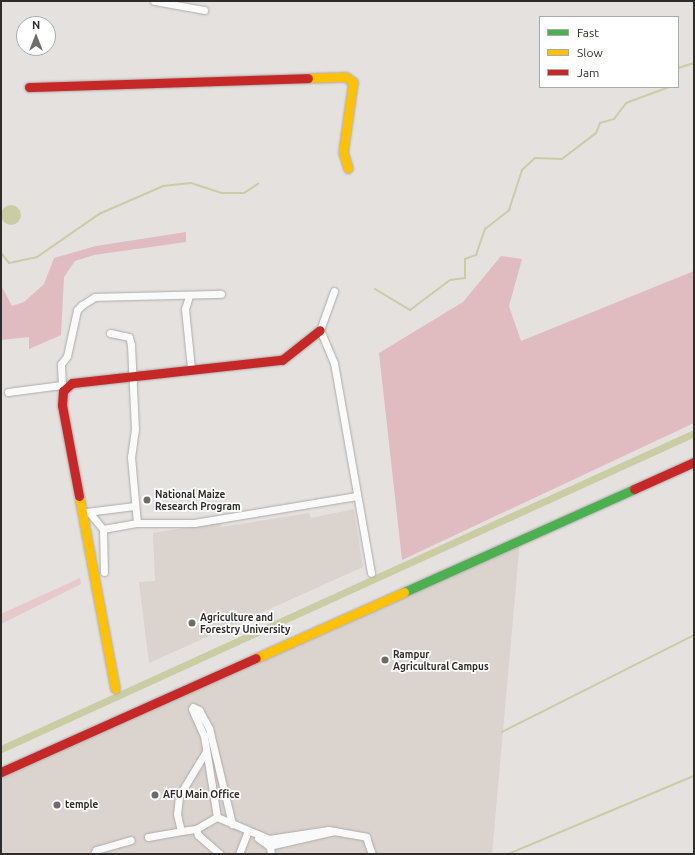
<!DOCTYPE html>
<html>
<head>
<meta charset="utf-8">
<style>
  body { margin:0 }
  #map { position:relative; width:695px; height:855px; overflow:hidden; background:#e4e1df; font-family:Ubuntu,sans-serif }
  div>[style] { position:absolute }
  .built>* { inset:0; background:#dbd3cd }
  .green>* { inset:0; background:#e7c8cb }
  .forest>* { inset:0; background:#e0bcc0 }
  .water>* { inset:0; background:#cacda4 }
  .round { border-radius:50% }
  .stream>* { height:2px; margin:-1px; padding:0 1px; transform-origin:1px; border-radius:1px; background:#cacda4 }
  .canal>* { height:7px; margin:-3.5px; padding:0 3.5px; transform-origin:3.5px; border-radius:3.5px; background:#cacda4 }
  .roads { filter:drop-shadow(0 0 1px #aeaba9) drop-shadow(0 0 1px #aeaba9) }
  .street>* { height:7px; margin:-3.5px; padding:0 3.5px; transform-origin:3.5px; border-radius:3.5px; background:#fbfafa }
  .fast>* { height:9px; margin:-4.5px; padding:0 4.5px; transform-origin:4.5px; border-radius:4.5px; background:#4caf50 }
  .slow>* { height:9px; margin:-4.5px; padding:0 4.5px; transform-origin:4.5px; border-radius:4.5px; background:#ffc107 }
  .jam>* { height:9px; margin:-4.5px; padding:0 4.5px; transform-origin:4.5px; border-radius:4.5px; background:#c62828 }
  .dots>* { width:11px; height:11px; translate:-50% -50%; box-sizing:border-box; border:2px solid #fff; border-radius:50% }
  span { translate:-50% -50%; white-space:nowrap; text-align:center; line-height:1.15; -webkit-text-stroke:3.5px #fff; paint-order:stroke }
  .poi-label { font-size:10px; color:#2f2d2b; font-weight:700 }
  .left { translate:0 -50%; text-align:left }
  .frame { position:absolute; inset:0; border:2px solid #2f2d2b; pointer-events:none }
  .legend { position:absolute; left:539px; top:16px; width:140px; height:72px; box-sizing:border-box; background:#fff; border:1px solid #acabaa; margin:0; padding:5px 7px; list-style:none; font-size:12px; color:#2f2d2b }
  .legend li { display:flex; align-items:center; gap:8px; height:20px }
  .legend b { width:20px; border:1px solid #acabaa }
  .north { position:absolute; left:16px; top:16px; width:40px; height:40px; box-sizing:border-box; background:#fff; border:1px solid #acabaa; border-radius:50%; rotate:0deg; font-size:11px; font-weight:700; line-height:16px; text-align:center; color:#2f2d2b }
  .north::after { content:''; display:block; margin:auto; width:14px; height:18px; background:#6e6c6a; clip-path:polygon(50% 0,100% 100%,50% 72%,0 100%) }
</style>
</head>
<body>
<div id="map">
  <div class="built">
    <i style="clip-path:polygon(354px 509px,363px 567px,149px 663px,139px 582px,155px 581px,153px 533px,220px 522px,222px 527px,309px 513px,311px 518px)"></i>
    <i style="clip-path:polygon(520px 540px,492px 854px,1px 854px,1px 779px)"></i>
  </div>
  <div class="green">
    <i style="clip-path:polygon(80px 578px,81px 584px,1px 624px,1px 614px)"></i>
  </div>
  <div class="forest">
    <i style="clip-path:polygon(186px 232px,186px 242px,94px 255px,75px 261px,64px 277px,61px 335px,29px 349px,29px 337px,1px 340px,1px 285px,12px 306px,24px 302px,44px 284px,54px 258px,96px 246px)"></i>
    <i style="clip-path:polygon(501px 256px,522px 259px,509px 306px,521px 341px,694px 271px,694px 423px,402px 560px,379px 353px,463px 302px)"></i>
  </div>
  <div class="water">
    <i class="round" style="left:1px;top:205px;width:20px;height:20px"></i>
  </div>
  <div class="stream">
    <i style="left:678px;top:68px;width:17px;rotate:-17deg"></i>
    <i style="left:1px;top:253px;width:13px;rotate:51deg"></i>
    <i style="left:9px;top:263px;width:29px;rotate:-12deg"></i>
    <i style="left:37px;top:257px;width:75px;rotate:-34.7deg"></i>
    <i style="left:99px;top:214px;width:70px;rotate:-23.6deg"></i>
    <i style="left:163px;top:186px;width:28px;rotate:-6deg"></i>
    <i style="left:191px;top:183px;width:33px;rotate:18deg"></i>
    <i style="left:222px;top:193px;width:22px"></i>
    <i style="left:244px;top:193px;width:17px;rotate:-33deg"></i>
    <i style="left:375px;top:289px;width:41px;rotate:31deg"></i>
    <i style="left:410px;top:310px;width:50px;rotate:-36.9deg"></i>
    <i style="left:450px;top:280px;width:15px;rotate:-8deg"></i>
    <i style="left:465px;top:278px;width:19px;rotate:-90deg"></i>
    <i style="left:465px;top:259px;width:12px;rotate:-20deg"></i>
    <i style="left:476px;top:255px;width:28px;rotate:-71deg"></i>
    <i style="left:485px;top:229px;width:31px;rotate:-38deg"></i>
    <i style="left:509px;top:210px;width:42px;rotate:-72deg"></i>
    <i style="left:522px;top:170px;width:18px;rotate:-43deg"></i>
    <i style="left:535px;top:158px;width:27px;rotate:2deg"></i>
    <i style="left:562px;top:159px;width:43px;rotate:-37.4deg"></i>
    <i style="left:596px;top:133px;width:11px;rotate:-68deg"></i>
    <i style="left:600px;top:123px;width:15px;rotate:-16deg"></i>
    <i style="left:614px;top:119px;width:20px;rotate:-53deg"></i>
    <i style="left:626px;top:103px;width:46px;rotate:-20.4deg"></i>
    <i style="left:502px;top:732px;width:215px;rotate:-26.8deg"></i>
    <i style="left:508px;top:854px;width:202px;rotate:-22.8deg"></i>
  </div>
  <div class="canal">
    <i style="left:1px;top:749px;width:762px;rotate:-24.51deg"></i>
  </div>
  <div class="roads">
    <div class="street">
      <i style="left:154px;top:1px;width:51px;rotate:10.2deg"></i>
      <i style="left:334px;top:291px;width:41px;rotate:109.7deg"></i>
      <i style="left:320px;top:330px;width:36px;rotate:67deg"></i>
      <i style="left:334px;top:363px;width:213px;rotate:80deg"></i>
      <i style="left:189px;top:296px;width:14px;rotate:107deg"></i>
      <i style="left:185px;top:309px;width:59px;rotate:84.2deg"></i>
      <i style="left:110px;top:333px;width:19px;rotate:12deg"></i>
      <i style="left:129px;top:337px;width:8px;rotate:76deg"></i>
      <i style="left:131px;top:345px;width:84px;rotate:87.3deg"></i>
      <i style="left:135px;top:429px;width:28px;rotate:98deg"></i>
      <i style="left:131px;top:457px;width:66px;rotate:84.8deg"></i>
      <i style="left:137px;top:523px;width:57px"></i>
      <i style="left:194px;top:523px;width:165px;rotate:-9.4deg"></i>
      <i style="left:62px;top:385px;width:21px;rotate:-93deg"></i>
      <i style="left:61px;top:364px;width:10px;rotate:-53deg"></i>
      <i style="left:67px;top:356px;width:47px;rotate:-77.7deg"></i>
      <i style="left:77px;top:310px;width:7px;rotate:-45deg"></i>
      <i style="left:82px;top:305px;width:15px;rotate:-32deg"></i>
      <i style="left:95px;top:297px;width:126px;rotate:-1.4deg"></i>
      <i style="left:8px;top:392px;width:54px;rotate:-7.4deg"></i>
      <i style="left:62px;top:385px;width:3px;rotate:90deg"></i>
      <i style="left:86px;top:512px;width:49px;rotate:-7deg"></i>
      <i style="left:89px;top:512px;width:22px;rotate:51deg"></i>
      <i style="left:103px;top:529px;width:43px;rotate:88.7deg"></i>
      <i style="left:103px;top:529px;width:35px;rotate:-10deg"></i>
      <i style="left:193px;top:707px;width:7px;rotate:27deg"></i>
      <i style="left:199px;top:710px;width:21px;rotate:61deg"></i>
      <i style="left:209px;top:728px;width:99px;rotate:76.5deg"></i>
      <i style="left:192px;top:709px;width:30px;rotate:66deg"></i>
      <i style="left:204px;top:736px;width:82px;rotate:80.9deg"></i>
      <i style="left:217px;top:817px;width:56px;rotate:22.9deg"></i>
      <i style="left:269px;top:839px;width:60px;rotate:-8.7deg"></i>
      <i style="left:328px;top:830px;width:39px;rotate:10deg"></i>
      <i style="left:366px;top:837px;width:18px;rotate:71deg"></i>
      <i style="left:205px;top:753px;width:50px;rotate:121.2deg"></i>
      <i style="left:179px;top:796px;width:18px;rotate:96deg"></i>
      <i style="left:177px;top:814px;width:17px;rotate:77deg"></i>
      <i style="left:181px;top:831px;width:15px;rotate:-8deg"></i>
      <i style="left:196px;top:829px;width:24px;rotate:-30deg"></i>
      <i style="left:196px;top:829px;width:6px;rotate:72deg"></i>
      <i style="left:198px;top:835px;width:29px;rotate:41deg"></i>
      <i style="left:148px;top:837px;width:34px;rotate:-10deg"></i>
      <i style="left:258px;top:838px;width:14px;rotate:36deg"></i>
      <i style="left:269px;top:846px;width:68px;rotate:-12.8deg"></i>
      <i style="left:269px;top:841px;width:13px;rotate:81deg"></i>
      <i style="left:94px;top:854px;width:4px;rotate:-63deg"></i>
      <i style="left:96px;top:850px;width:36px;rotate:-16deg"></i>
      <i style="left:239px;top:854px;width:22px;rotate:-69deg"></i>
    </div>
    <div class="fast">
      <i style="left:404px;top:592px;width:252px;rotate:-24.1deg"></i>
    </div>
    <div class="slow">
      <i style="left:308px;top:78px;width:38px;rotate:-2deg"></i>
      <i style="left:346px;top:77px;width:9px;rotate:36deg"></i>
      <i style="left:353px;top:82px;width:71px;rotate:98.1deg"></i>
      <i style="left:343px;top:152px;width:17px;rotate:73deg"></i>
      <i style="left:79px;top:496px;width:196px;rotate:79.4deg"></i>
      <i style="left:256px;top:658px;width:162px;rotate:-24deg"></i>
    </div>
    <div class="jam">
      <i style="left:29px;top:87px;width:279px;rotate:-1.8deg"></i>
      <i style="left:634px;top:489px;width:66px;rotate:-24.2deg"></i>
      <i style="left:79px;top:496px;width:93px;rotate:-100.6deg"></i>
      <i style="left:62px;top:405px;width:14px;rotate:-86deg"></i>
      <i style="left:63px;top:391px;width:12px;rotate:-42deg"></i>
      <i style="left:72px;top:383px;width:211px;rotate:-6.3deg"></i>
      <i style="left:282px;top:360px;width:48px;rotate:-38.3deg"></i>
      <i style="left:1px;top:772px;width:279px;rotate:-24.1deg"></i>
    </div>
  </div>
  <div class="dots">
    <i style="left:147px;top:500px;background:#6e6c6a"></i>
    <i style="left:192px;top:623px;background:#6e6c6a"></i>
    <i style="left:385px;top:660px;background:#6e6c6a"></i>
    <i style="left:155px;top:795px;background:#6e6c6a"></i>
    <i style="left:57px;top:805px;background:#6e6c6a"></i>
  </div>
  <div class="poi-label">
    <span class="left" style="left:155px;top:500px">National Maize<br>Research Program</span>
    <span class="left" style="left:200px;top:623px">Agriculture and<br>Forestry University</span>
    <span class="left" style="left:393px;top:660px">Rampur<br>Agricultural Campus</span>
    <span class="left" style="left:163px;top:795px">AFU Main Office</span>
    <span class="left" style="left:65px;top:805px">temple</span>
  </div>
  <div class="frame"></div>
  <ul class="legend">
  <li><b style="height:5px;background:#4caf50"></b>Fast</li>
  <li><b style="height:5px;background:#ffc107"></b>Slow</li>
  <li><b style="height:5px;background:#c62828"></b>Jam</li>
  </ul>
  <div class="north">N</div>
</div>
</body>
</html>
